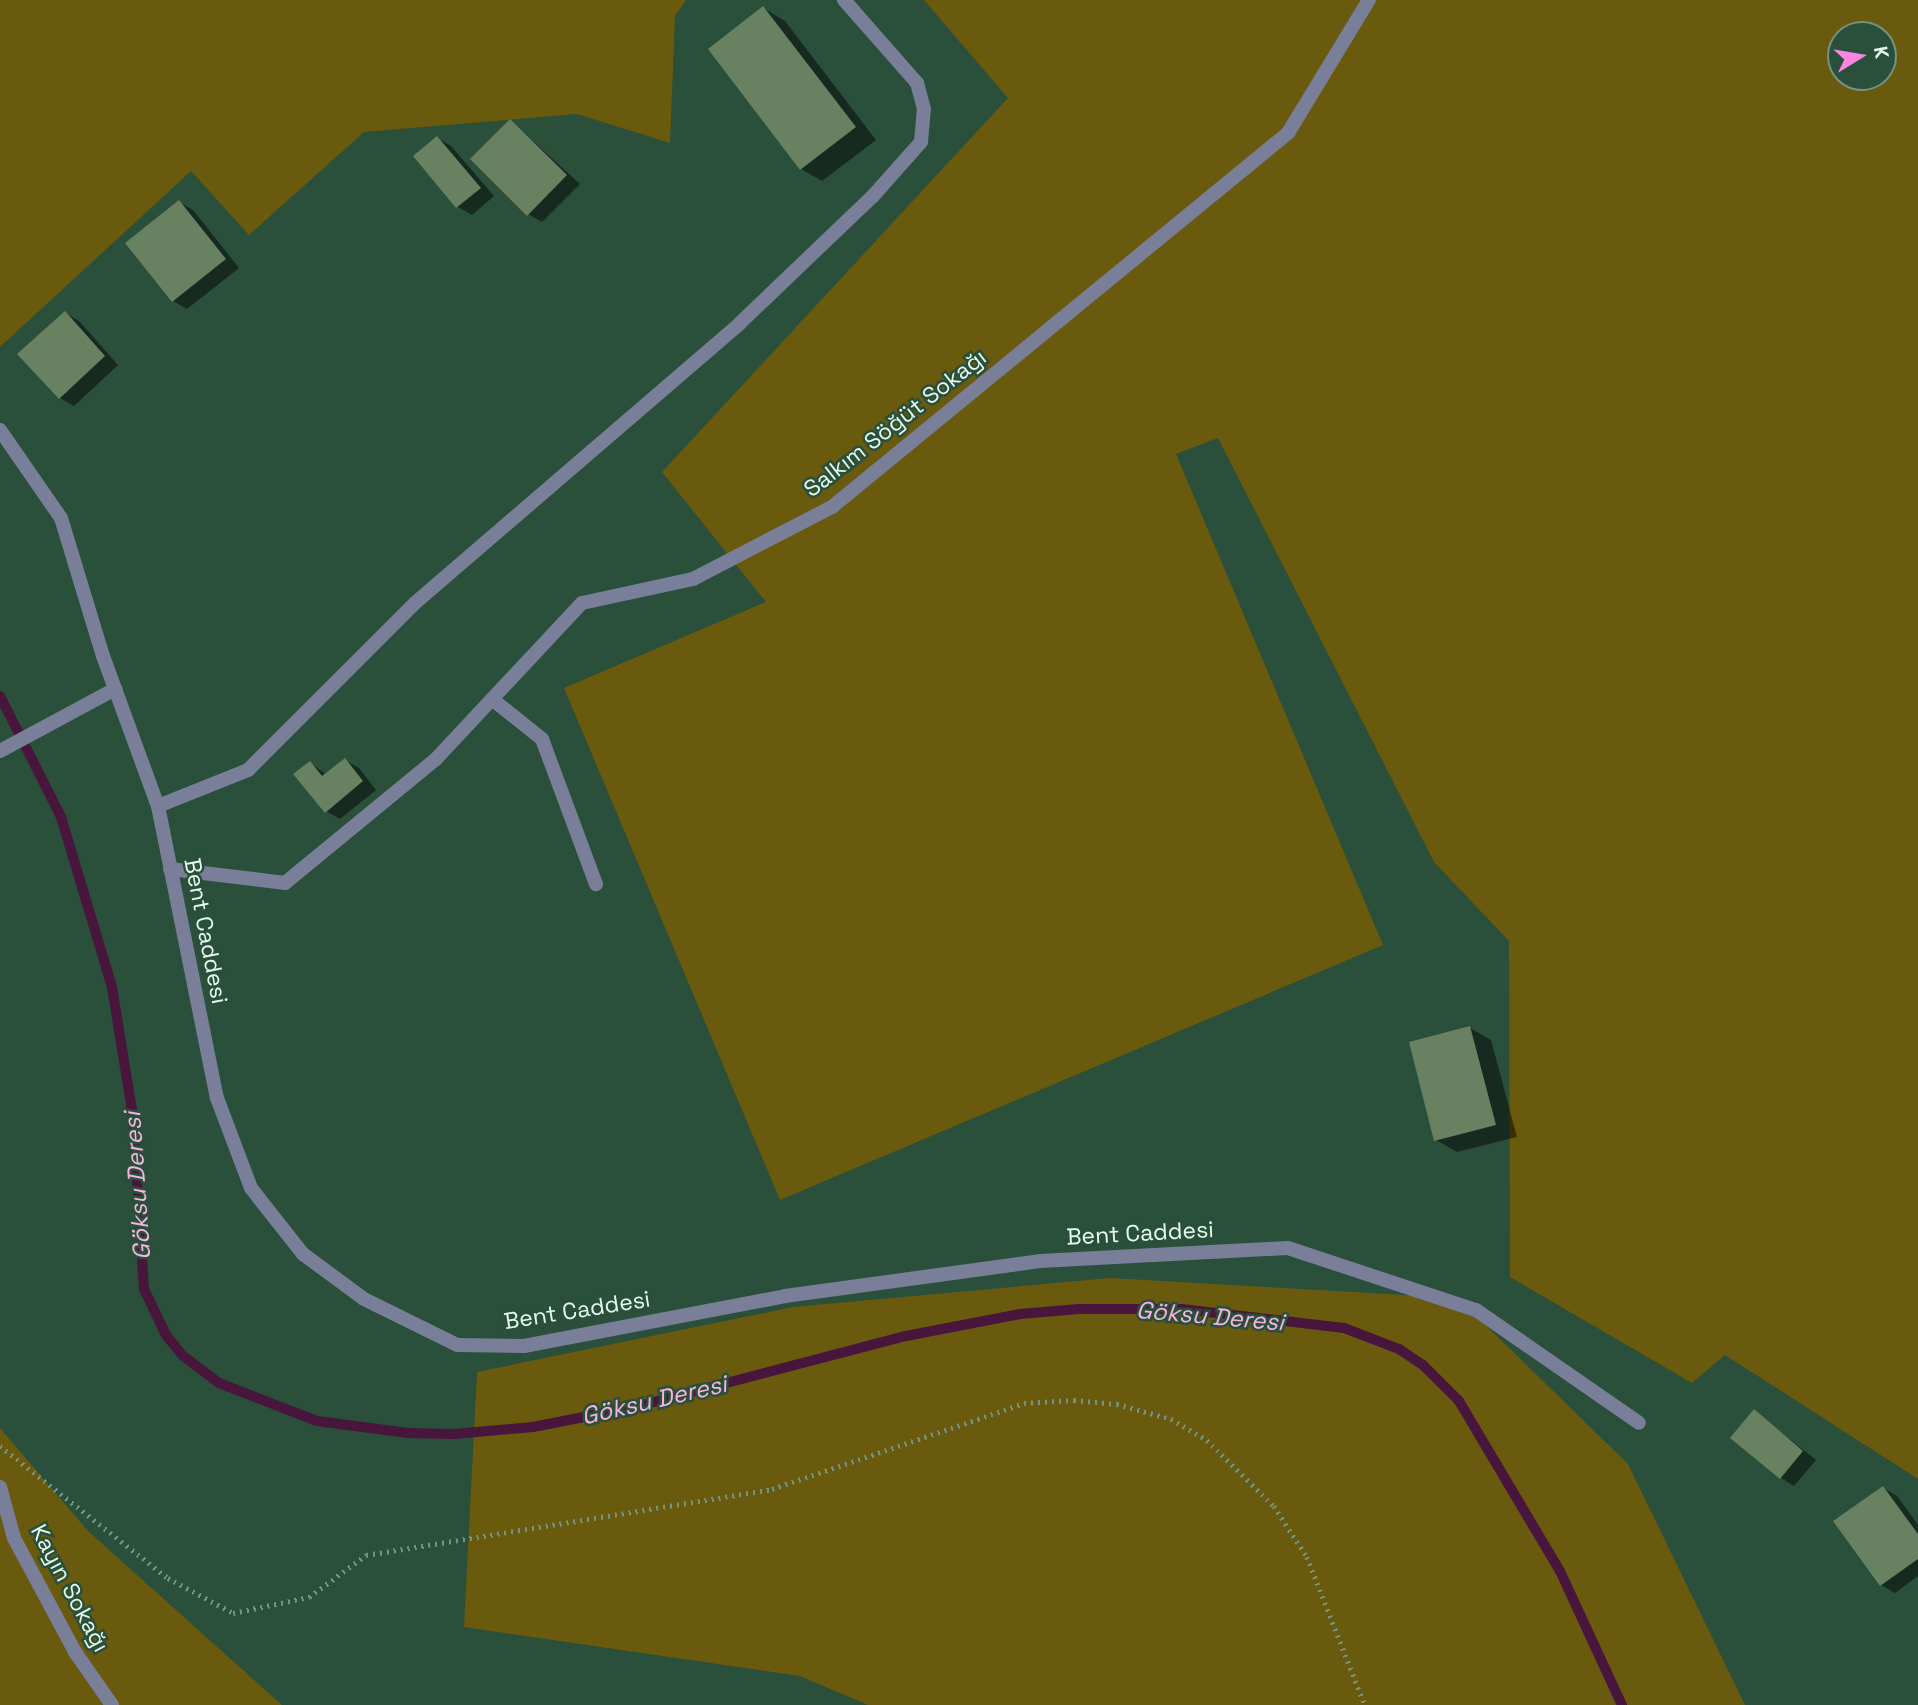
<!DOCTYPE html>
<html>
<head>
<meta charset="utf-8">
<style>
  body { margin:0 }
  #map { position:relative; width:1918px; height:1705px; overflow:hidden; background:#2a4f3a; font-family:"Space Grotesk",sans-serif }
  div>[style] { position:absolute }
  .green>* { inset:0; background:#695a0d }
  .shadow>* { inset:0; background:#0007 }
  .stream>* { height:10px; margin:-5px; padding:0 5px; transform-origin:5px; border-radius:5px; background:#48153c }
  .building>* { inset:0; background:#688160 }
  .path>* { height:4.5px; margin-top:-2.25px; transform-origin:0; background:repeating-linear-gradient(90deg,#749381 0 2px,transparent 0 7px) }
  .service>* { height:14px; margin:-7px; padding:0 7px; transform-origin:7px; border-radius:7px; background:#797e99 }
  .minor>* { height:14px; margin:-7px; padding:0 7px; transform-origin:7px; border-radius:7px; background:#797e99 }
  .tertiary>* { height:14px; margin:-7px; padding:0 7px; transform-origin:7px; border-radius:7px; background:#797e99 }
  span { translate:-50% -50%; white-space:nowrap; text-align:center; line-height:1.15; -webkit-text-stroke:5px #2a4f3a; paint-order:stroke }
  .street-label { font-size:23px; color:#e5faed }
  .water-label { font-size:24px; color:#f7b4e3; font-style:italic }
  .north { position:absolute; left:1827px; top:21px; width:70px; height:70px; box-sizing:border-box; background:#2a4f3a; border:2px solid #759382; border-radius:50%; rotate:79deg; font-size:19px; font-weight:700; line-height:28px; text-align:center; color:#e5faed }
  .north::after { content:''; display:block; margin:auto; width:24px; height:32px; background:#fe85df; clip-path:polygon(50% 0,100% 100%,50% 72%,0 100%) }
</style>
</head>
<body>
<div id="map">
  <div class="green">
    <i style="clip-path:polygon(0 0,686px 0,675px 16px,670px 143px,577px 114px,364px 132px,249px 235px,191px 171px,0 347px)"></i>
    <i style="clip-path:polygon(evenodd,924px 0,1918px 0,1918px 1479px,1725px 1355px,1692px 1383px,1510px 1277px,1509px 941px,1434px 862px,1218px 438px,1176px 454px,1383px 945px,780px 1200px,564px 688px,766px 602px,662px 472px,1008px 98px,924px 0,1841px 35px,1883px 35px,1883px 77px,1841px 77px,1841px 35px)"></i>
    <i style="clip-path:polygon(1110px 1278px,1458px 1298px,1628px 1464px,1745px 1705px,868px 1705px,800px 1676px,464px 1627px,477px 1372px,793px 1307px)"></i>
    <i style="clip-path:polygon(0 1428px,88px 1531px,282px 1705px,0 1705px)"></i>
  </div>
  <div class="shadow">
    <i style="clip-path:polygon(763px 8px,785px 21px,876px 140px,822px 181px,801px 169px)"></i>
    <i style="clip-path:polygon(511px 121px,580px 184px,542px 222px,528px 214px)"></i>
    <i style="clip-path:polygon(437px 138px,451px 146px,494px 196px,472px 215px,458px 207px)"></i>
    <i style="clip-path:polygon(179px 202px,193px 210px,239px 268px,187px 309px,173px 301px)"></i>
    <i style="clip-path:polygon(65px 313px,79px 321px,118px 365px,74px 406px,60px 398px)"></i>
    <i style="clip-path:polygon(345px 760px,359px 768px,376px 790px,340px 819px,326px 811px,310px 763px,327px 775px)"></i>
    <i style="clip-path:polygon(1470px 1028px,1491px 1040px,1517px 1137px,1457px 1152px,1436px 1140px)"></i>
    <i style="clip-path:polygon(1755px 1412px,1816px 1460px,1794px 1486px,1781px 1478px)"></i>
    <i style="clip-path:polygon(1883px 1488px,1897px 1496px,1918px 1525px,1918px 1576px,1895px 1593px,1881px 1585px)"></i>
  </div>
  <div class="stream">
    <i style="left:0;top:696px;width:136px;rotate:63.2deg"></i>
    <i style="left:61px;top:817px;width:177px;rotate:73.3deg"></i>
    <i style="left:112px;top:987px;width:131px;rotate:80.8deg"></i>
    <i style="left:133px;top:1116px;width:173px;rotate:86.4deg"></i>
    <i style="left:144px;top:1289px;width:51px;rotate:64.4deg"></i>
    <i style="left:166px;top:1335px;width:26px;rotate:51deg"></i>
    <i style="left:182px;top:1355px;width:46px;rotate:37.1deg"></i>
    <i style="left:219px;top:1383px;width:105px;rotate:21.2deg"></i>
    <i style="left:317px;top:1421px;width:92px;rotate:7.5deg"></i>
    <i style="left:408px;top:1433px;width:46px;rotate:1.2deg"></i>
    <i style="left:454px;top:1434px;width:79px;rotate:-5.1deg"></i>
    <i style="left:533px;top:1427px;width:104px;rotate:-11.1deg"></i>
    <i style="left:635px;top:1407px;width:280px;rotate:-14.7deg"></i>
    <i style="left:906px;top:1336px;width:116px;rotate:-10.9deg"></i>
    <i style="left:1020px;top:1314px;width:59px;rotate:-4.8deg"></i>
    <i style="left:1079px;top:1309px;width:103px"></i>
    <i style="left:1182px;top:1309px;width:163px;rotate:6.7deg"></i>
    <i style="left:1344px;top:1328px;width:59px;rotate:20.9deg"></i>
    <i style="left:1399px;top:1349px;width:29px;rotate:34deg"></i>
    <i style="left:1423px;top:1365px;width:51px;rotate:45deg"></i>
    <i style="left:1459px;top:1401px;width:198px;rotate:59.3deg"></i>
    <i style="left:1560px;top:1571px;width:148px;rotate:65.2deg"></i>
  </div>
  <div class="building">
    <i style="clip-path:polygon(763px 6px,856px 127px,800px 170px,708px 49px)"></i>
    <i style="clip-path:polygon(510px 119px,567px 175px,527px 216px,470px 159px)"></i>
    <i style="clip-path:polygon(437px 136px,481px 188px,456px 208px,413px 156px)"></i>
    <i style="clip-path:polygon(179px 200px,226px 259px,172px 302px,125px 243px)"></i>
    <i style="clip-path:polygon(65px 311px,105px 356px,59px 399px,17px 354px)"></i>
    <i style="clip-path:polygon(345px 758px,363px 781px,325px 813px,293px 774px,310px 761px,322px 776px)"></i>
    <i style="clip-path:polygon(1470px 1026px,1496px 1125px,1434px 1141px,1409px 1042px)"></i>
    <i style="clip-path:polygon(1754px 1409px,1803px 1451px,1780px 1479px,1730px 1438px)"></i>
    <i style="clip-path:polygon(1883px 1486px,1918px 1534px,1918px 1559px,1880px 1586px,1833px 1521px)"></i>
  </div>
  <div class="path">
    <i style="left:0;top:1446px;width:214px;rotate:38.2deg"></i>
    <i style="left:168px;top:1578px;width:74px;rotate:28.3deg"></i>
    <i style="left:233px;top:1613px;width:78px;rotate:-11.9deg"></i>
    <i style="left:309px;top:1597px;width:71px;rotate:-36.4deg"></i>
    <i style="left:366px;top:1555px;width:411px;rotate:-9.2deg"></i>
    <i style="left:772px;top:1489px;width:266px;rotate:-18.8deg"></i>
    <i style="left:1024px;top:1403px;width:50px;rotate:-3.4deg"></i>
    <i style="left:1074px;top:1400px;width:43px;rotate:5.3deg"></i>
    <i style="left:1117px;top:1404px;width:56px;rotate:15.5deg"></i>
    <i style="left:1171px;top:1419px;width:42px;rotate:30.3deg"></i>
    <i style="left:1207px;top:1440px;width:94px;rotate:44.6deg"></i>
    <i style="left:1274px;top:1506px;width:61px;rotate:57.1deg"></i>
    <i style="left:1307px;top:1557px;width:159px;rotate:68.6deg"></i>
  </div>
  <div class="service">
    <i style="left:492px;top:699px;width:64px;rotate:38.7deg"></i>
    <i style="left:542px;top:739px;width:155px;rotate:69.6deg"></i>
    <i style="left:158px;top:806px;width:97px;rotate:-21.8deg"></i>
    <i style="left:248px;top:770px;width:236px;rotate:-45deg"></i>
    <i style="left:415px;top:603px;width:429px;rotate:-40.7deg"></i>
    <i style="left:740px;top:323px;width:184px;rotate:-43.7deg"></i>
    <i style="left:873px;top:196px;width:72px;rotate:-48.4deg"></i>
    <i style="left:921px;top:142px;width:33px;rotate:-85deg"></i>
    <i style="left:924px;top:109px;width:27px;rotate:-105deg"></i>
    <i style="left:917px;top:83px;width:111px;rotate:-131.3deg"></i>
  </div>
  <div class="minor">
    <i style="left:0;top:751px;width:131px;rotate:-28.3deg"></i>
    <i style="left:170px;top:869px;width:116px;rotate:6.9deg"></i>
    <i style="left:285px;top:883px;width:194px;rotate:-39.4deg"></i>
    <i style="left:435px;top:760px;width:215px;rotate:-46.9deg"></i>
    <i style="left:582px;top:603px;width:114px;rotate:-12.2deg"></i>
    <i style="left:693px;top:579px;width:157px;rotate:-27.4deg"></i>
    <i style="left:832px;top:507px;width:590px;rotate:-39.36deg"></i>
    <i style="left:1288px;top:133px;width:156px;rotate:-58.7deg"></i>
    <i style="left:0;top:1487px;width:53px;rotate:74.6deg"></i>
    <i style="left:14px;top:1538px;width:129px;rotate:61.8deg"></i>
    <i style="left:75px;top:1652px;width:65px;rotate:55.1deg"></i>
  </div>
  <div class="tertiary">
    <i style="left:0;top:430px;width:107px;rotate:55.3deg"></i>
    <i style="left:61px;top:518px;width:144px;rotate:73.1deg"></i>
    <i style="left:103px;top:656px;width:160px;rotate:69.9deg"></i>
    <i style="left:158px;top:806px;width:298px;rotate:78.6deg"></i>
    <i style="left:217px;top:1098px;width:96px;rotate:69.3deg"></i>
    <i style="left:251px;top:1188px;width:84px;rotate:51.8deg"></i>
    <i style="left:303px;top:1254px;width:76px;rotate:36.4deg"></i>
    <i style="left:364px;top:1299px;width:104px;rotate:26.3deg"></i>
    <i style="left:457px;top:1345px;width:67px;rotate:0.9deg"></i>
    <i style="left:524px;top:1346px;width:266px;rotate:-10.8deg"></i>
    <i style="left:785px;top:1296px;width:257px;rotate:-7.8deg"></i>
    <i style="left:1040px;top:1261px;width:248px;rotate:-3deg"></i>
    <i style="left:1288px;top:1248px;width:198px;rotate:18.3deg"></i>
    <i style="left:1476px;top:1310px;width:198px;rotate:34.7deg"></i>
  </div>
  <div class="street-label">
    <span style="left:895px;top:423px;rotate:-38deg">Salkım Söğüt Sokağı</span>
    <span style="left:206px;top:931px;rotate:79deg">Bent Caddesi</span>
    <span style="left:1140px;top:1233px;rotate:-3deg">Bent Caddesi</span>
    <span style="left:577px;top:1310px;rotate:-9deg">Bent Caddesi</span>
    <span style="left:70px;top:1588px;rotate:62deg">Kayın Sokağı</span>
  </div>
  <div class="water-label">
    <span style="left:137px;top:1186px;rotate:-94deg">Göksu Deresi</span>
    <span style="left:1210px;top:1316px;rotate:5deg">Göksu Deresi</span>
    <span style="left:654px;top:1400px;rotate:-13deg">Göksu Deresi</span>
  </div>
  <div class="north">K</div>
</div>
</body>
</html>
